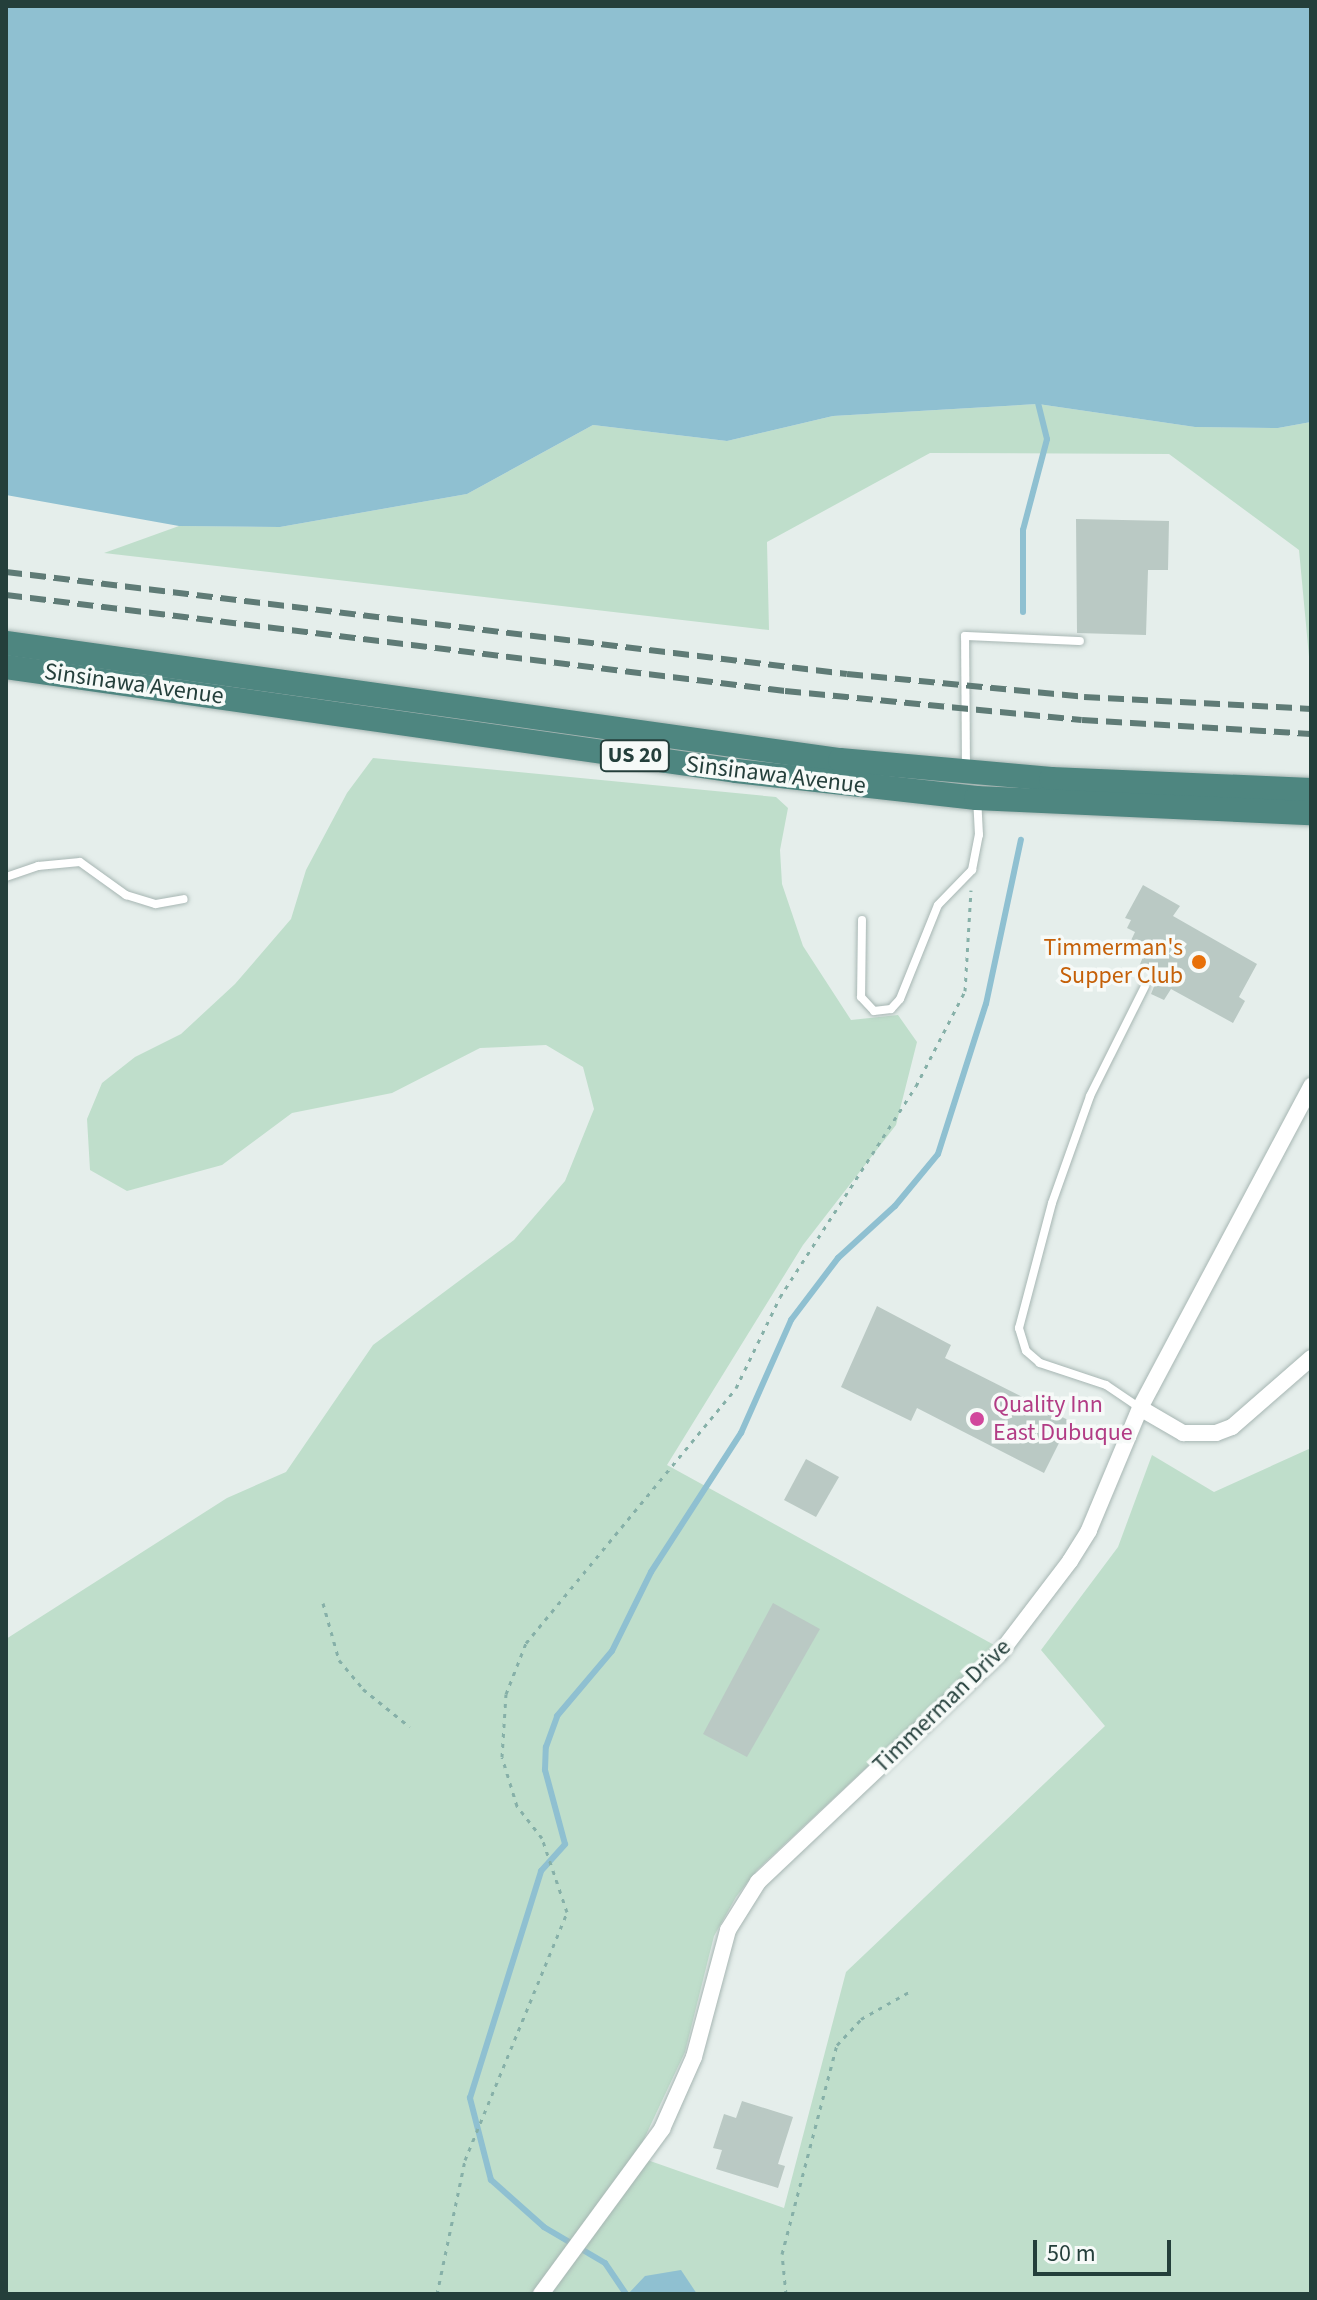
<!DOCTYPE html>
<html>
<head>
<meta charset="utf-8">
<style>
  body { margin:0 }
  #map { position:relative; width:1317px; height:2300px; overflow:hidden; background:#e5eeeb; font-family:"Source Sans 3",sans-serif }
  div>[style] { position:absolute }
  .green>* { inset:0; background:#bfdecb }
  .water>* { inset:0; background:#8fc0d1 }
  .stream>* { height:6px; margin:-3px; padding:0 3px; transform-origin:3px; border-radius:3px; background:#8fc0d1 }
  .building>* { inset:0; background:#bac9c4 }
  .path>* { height:3px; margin-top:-1.5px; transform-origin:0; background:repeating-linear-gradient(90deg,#86b0a8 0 4px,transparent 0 10px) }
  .roads { filter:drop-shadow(0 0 2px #a7b6b3) drop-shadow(0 0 2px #a7b6b3) }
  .service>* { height:8px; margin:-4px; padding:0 4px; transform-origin:4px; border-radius:4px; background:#fff }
  .minor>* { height:16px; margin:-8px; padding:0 8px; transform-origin:8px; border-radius:8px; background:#fff }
  .trunk>* { height:24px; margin:-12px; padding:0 12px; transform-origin:12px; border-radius:12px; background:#4e8680 }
  .rail>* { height:6px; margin-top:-3px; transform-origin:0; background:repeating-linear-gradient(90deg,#5f7b76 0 16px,transparent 0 24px) }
  .dots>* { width:22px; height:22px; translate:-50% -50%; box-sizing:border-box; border:4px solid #f6faf8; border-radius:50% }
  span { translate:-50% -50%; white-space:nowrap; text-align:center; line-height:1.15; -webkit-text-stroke:7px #f6faf8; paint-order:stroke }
  .shield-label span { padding:2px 6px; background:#f6faf8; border:2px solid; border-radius:6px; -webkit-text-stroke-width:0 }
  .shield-label { font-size:22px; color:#243f3b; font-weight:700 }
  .street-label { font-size:24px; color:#243f3b }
  .food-label { font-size:24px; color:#c56008 }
  .right { translate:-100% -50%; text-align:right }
  .hotel-label { font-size:24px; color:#b23c85 }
  .left { translate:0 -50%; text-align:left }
  .frame { position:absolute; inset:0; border:8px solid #243f3b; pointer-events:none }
  .scale { position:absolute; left:1033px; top:2240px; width:138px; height:36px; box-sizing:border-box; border:4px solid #243f3b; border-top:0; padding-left:10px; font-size:24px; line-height:28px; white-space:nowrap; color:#243f3b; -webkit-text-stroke:6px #f6faf8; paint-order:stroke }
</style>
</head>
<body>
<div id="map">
  <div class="green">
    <i style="clip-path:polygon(1038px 404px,1195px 427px,1278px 428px,1311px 422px,1311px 678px,1299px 550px,1169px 454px,930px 453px,767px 542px,769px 630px,104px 553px,179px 526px,280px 527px,467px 494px,593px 425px,727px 441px,833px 416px)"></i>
    <i style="clip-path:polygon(373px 758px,776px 797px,788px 808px,780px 850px,782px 884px,803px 946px,851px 1020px,898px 1015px,917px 1042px,896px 1125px,803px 1245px,667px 1465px,996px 1646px,757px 1870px,736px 1897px,714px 1936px,685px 2052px,636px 2156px,784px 2208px,846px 1972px,1105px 1726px,1041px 1650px,1118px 1547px,1152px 1455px,1214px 1492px,1311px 1448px,1311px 2294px,6px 2294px,6px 1639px,227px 1498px,286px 1472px,373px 1345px,514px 1240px,565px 1181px,594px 1109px,583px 1067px,546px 1045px,480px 1048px,392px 1093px,292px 1113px,222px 1165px,127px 1191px,90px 1170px,87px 1119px,102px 1083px,135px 1057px,181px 1034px,235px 984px,291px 919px,306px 870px,347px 793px)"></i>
  </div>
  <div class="water">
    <i style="clip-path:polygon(6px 6px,1311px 6px,1311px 422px,1278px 428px,1195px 427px,1038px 404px,833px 416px,727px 441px,593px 425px,467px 494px,280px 527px,179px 526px,6px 495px)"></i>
    <i style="clip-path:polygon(681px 2270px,697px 2294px,628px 2294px,645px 2276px)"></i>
  </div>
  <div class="stream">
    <i style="left:1023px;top:612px;width:82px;rotate:-90deg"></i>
    <i style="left:1023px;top:530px;width:94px;rotate:-75.2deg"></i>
    <i style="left:1047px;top:439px;width:36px;rotate:-104deg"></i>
    <i style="left:626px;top:2294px;width:37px;rotate:-124deg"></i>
    <i style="left:605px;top:2263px;width:71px;rotate:-149.5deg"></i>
    <i style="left:544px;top:2227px;width:71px;rotate:-138.4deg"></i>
    <i style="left:491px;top:2180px;width:85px;rotate:-104.4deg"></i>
    <i style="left:470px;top:2098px;width:238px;rotate:-72.6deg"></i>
    <i style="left:541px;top:1871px;width:36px;rotate:-48deg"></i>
    <i style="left:565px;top:1844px;width:77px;rotate:-105.1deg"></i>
    <i style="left:545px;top:1770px;width:23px;rotate:-88deg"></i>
    <i style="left:546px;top:1747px;width:33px;rotate:-70deg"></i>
    <i style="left:557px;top:1716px;width:85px;rotate:-49.8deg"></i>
    <i style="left:612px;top:1651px;width:88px;rotate:-63.7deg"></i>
    <i style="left:651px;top:1572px;width:166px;rotate:-57.1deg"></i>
    <i style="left:741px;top:1433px;width:124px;rotate:-66.1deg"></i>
    <i style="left:791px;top:1320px;width:78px;rotate:-52.8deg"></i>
    <i style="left:838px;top:1258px;width:77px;rotate:-42.4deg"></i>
    <i style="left:895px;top:1206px;width:67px;rotate:-50.4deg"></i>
    <i style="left:938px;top:1154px;width:157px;rotate:-72.3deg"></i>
    <i style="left:986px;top:1004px;width:168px;rotate:-78deg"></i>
  </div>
  <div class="building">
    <i style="clip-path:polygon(1076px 519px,1169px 521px,1168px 570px,1148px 570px,1146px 635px,1077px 633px)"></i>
    <i style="clip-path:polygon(1143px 885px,1180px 906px,1173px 916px,1257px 964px,1239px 997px,1245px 1001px,1233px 1023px,1171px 989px,1164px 1000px,1151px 994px,1158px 977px,1138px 969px,1143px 957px,1126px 951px,1135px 932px,1127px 928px,1131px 920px,1125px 918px)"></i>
    <i style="clip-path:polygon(877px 1306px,951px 1345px,945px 1358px,1070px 1421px,1044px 1473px,917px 1408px,911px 1421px,841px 1387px)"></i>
    <i style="clip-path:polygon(806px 1459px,839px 1477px,816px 1517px,784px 1500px)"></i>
    <i style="clip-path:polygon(773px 1603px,820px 1629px,747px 1757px,703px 1734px)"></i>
    <i style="clip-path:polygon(742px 2101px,793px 2117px,778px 2164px,785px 2166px,778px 2188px,716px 2169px,722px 2150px,713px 2148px,724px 2114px,736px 2118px)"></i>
  </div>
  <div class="path">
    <i style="left:323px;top:1603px;width:59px;rotate:74.3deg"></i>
    <i style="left:339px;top:1660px;width:38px;rotate:50deg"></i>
    <i style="left:363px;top:1689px;width:60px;rotate:39deg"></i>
    <i style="left:437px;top:2294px;width:137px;rotate:-78.2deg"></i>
    <i style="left:465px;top:2160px;width:268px;rotate:-67.6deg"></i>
    <i style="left:567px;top:1912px;width:78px;rotate:-108.7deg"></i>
    <i style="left:542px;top:1838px;width:41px;rotate:-128deg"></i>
    <i style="left:517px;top:1806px;width:51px;rotate:-107deg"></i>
    <i style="left:502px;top:1757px;width:63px;rotate:-86.4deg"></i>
    <i style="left:506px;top:1694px;width:55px;rotate:-68.6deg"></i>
    <i style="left:526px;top:1643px;width:330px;rotate:-50.5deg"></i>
    <i style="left:736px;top:1388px;width:101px;rotate:-64.2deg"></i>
    <i style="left:780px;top:1297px;width:251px;rotate:-57.2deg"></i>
    <i style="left:916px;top:1086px;width:107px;rotate:-62.7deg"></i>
    <i style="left:965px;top:991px;width:101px;rotate:-86.6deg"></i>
    <i style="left:786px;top:2294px;width:40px;rotate:-95.7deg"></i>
    <i style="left:782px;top:2254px;width:216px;rotate:-75.3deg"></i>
    <i style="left:837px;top:2045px;width:35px;rotate:-47deg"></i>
    <i style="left:861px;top:2019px;width:55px;rotate:-29.4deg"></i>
  </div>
  <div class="roads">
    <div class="service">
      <i style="left:966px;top:770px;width:134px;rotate:-90.4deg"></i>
      <i style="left:965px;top:636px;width:115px;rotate:2.5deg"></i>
      <i style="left:6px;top:877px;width:34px;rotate:-19deg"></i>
      <i style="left:38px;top:866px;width:42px;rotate:-5.4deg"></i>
      <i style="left:80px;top:862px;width:57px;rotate:35.7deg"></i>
      <i style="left:126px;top:895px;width:31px;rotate:17deg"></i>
      <i style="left:156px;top:904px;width:28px;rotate:-10deg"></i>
      <i style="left:862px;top:920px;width:77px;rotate:90.7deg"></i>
      <i style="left:861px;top:997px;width:19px;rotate:47deg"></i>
      <i style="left:874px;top:1011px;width:17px;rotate:-7deg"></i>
      <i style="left:891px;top:1009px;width:13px;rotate:-48deg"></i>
      <i style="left:900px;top:999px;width:101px;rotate:-68deg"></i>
      <i style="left:938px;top:905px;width:49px;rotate:-45.8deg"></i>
      <i style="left:972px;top:870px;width:36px;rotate:-79deg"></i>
      <i style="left:979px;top:835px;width:33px;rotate:-93deg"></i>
      <i style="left:1140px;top:1408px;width:41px;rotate:-145.9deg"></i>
      <i style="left:1106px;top:1385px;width:70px;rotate:-161.6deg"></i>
      <i style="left:1040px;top:1363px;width:18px;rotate:-139deg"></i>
      <i style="left:1026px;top:1351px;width:24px;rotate:-107deg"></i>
      <i style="left:1019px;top:1328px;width:129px;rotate:-75.2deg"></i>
      <i style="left:1052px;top:1203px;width:114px;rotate:-70.4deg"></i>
      <i style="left:1090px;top:1096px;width:123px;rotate:-63.4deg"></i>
    </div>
    <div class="minor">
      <i style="left:1140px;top:1408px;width:50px;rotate:30.2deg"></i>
      <i style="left:1183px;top:1433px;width:33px"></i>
      <i style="left:1216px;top:1433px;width:17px;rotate:-21deg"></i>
      <i style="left:1232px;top:1427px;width:105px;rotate:-41.1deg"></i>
      <i style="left:541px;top:2294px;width:205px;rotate:-53.7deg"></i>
      <i style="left:662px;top:2129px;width:79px;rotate:-66deg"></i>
      <i style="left:694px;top:2057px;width:131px;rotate:-75deg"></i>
      <i style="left:728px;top:1930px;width:57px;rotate:-58deg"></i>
      <i style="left:758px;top:1882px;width:333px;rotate:-43.4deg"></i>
      <i style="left:1000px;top:1653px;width:116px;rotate:-52.7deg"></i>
      <i style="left:1070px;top:1561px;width:36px;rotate:-58deg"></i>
      <i style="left:1089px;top:1530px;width:132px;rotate:-67.3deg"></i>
      <i style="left:1140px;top:1408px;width:365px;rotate:-62deg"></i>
    </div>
    <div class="trunk">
      <i style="left:6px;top:643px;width:842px;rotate:7.99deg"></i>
      <i style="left:840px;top:760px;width:212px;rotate:5.1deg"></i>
      <i style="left:1051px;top:779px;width:260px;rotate:2.4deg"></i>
      <i style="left:6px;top:667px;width:737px;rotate:8.11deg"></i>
      <i style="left:736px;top:771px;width:242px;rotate:6.4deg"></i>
      <i style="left:976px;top:798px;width:335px;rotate:2.6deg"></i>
    </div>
  </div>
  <div class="rail">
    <i style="left:6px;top:572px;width:847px;rotate:6.92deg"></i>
    <i style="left:847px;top:674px;width:238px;rotate:5.5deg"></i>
    <i style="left:1084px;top:697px;width:227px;rotate:3deg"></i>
    <i style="left:6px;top:595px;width:785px;rotate:7.03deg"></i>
    <i style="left:785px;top:691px;width:298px;rotate:5.6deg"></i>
    <i style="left:1082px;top:720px;width:229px;rotate:3.5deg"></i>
  </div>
  <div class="dots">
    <i style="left:1199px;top:962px;background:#e8710a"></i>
    <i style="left:977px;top:1419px;background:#d1479c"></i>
  </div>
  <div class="shield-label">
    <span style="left:635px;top:756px">US 20</span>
  </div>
  <div class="street-label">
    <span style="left:134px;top:684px;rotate:8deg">Sinsinawa Avenue</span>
    <span style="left:776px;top:775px;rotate:7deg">Sinsinawa Avenue</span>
    <span style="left:942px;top:1706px;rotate:-44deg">Timmerman Drive</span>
  </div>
  <div class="food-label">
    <span class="right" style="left:1183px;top:962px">Timmerman's<br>Supper Club</span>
  </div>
  <div class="hotel-label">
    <span class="left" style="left:993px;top:1419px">Quality Inn<br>East Dubuque</span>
  </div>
  <div class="frame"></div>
  <div class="scale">50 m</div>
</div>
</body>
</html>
